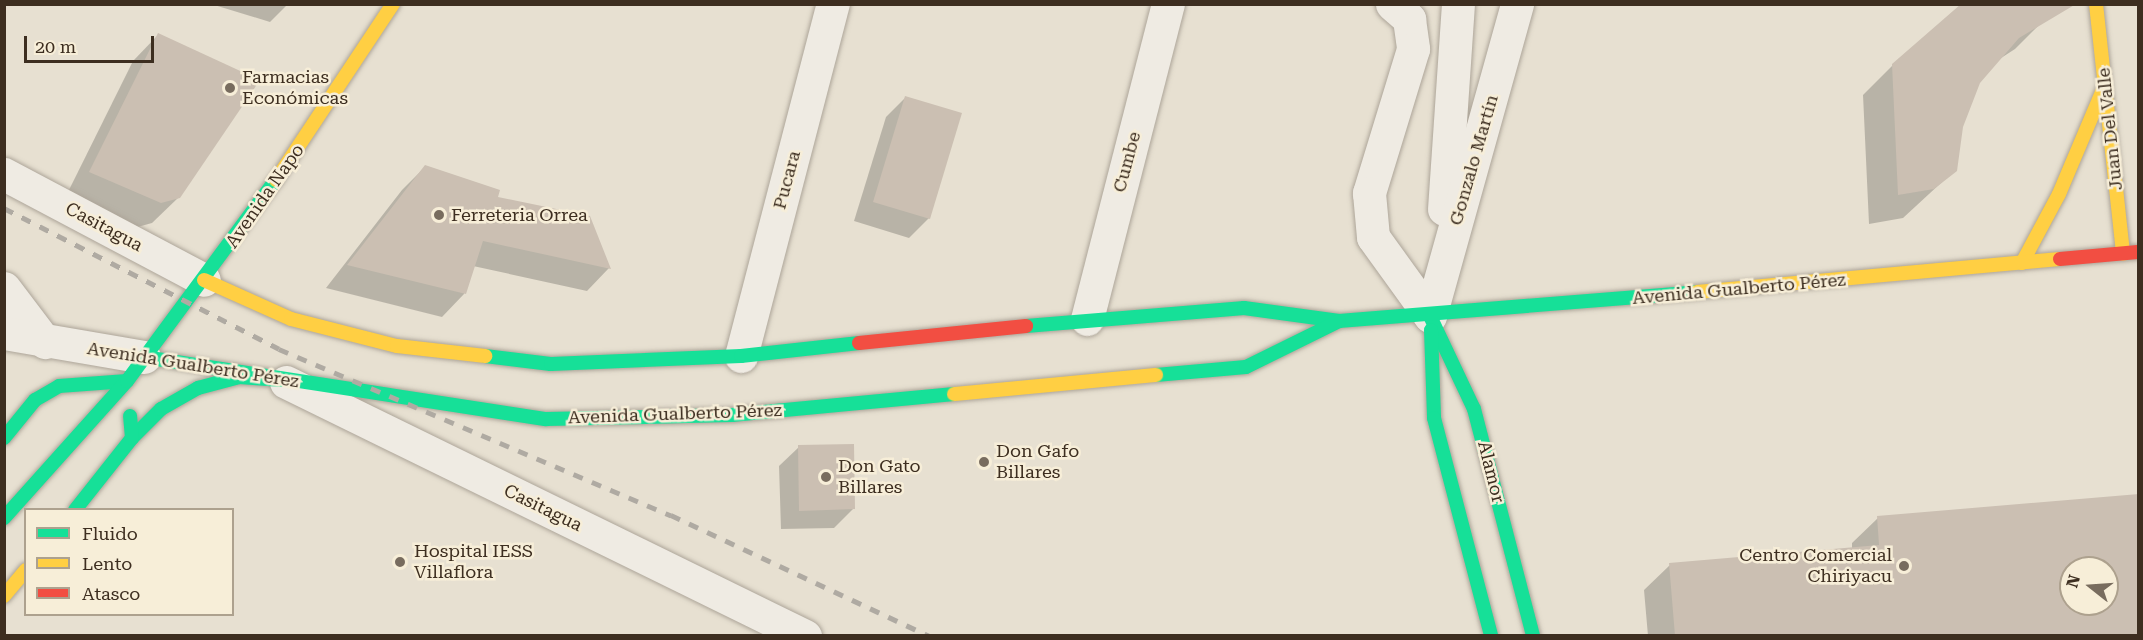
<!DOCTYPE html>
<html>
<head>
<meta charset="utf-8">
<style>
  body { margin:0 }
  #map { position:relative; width:2143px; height:640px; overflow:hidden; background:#e7e0d1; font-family:"Roboto Serif",serif }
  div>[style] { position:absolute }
  .shadow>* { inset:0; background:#0003 }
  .building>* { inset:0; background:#cbbfb2 }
  .roads { filter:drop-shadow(0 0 2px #ada599) drop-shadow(0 0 2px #ada599) }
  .street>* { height:33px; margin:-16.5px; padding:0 16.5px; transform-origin:16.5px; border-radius:16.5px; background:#efebe3 }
  .fast>* { height:14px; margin:-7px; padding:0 7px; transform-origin:7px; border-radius:7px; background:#16e098 }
  .slow>* { height:14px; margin:-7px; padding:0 7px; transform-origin:7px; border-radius:7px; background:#ffcf43 }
  .jam>* { height:14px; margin:-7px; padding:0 7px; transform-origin:7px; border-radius:7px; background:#f24e42 }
  .rail>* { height:4.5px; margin-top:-2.25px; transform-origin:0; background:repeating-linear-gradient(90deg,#afaaa2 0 10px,transparent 0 20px) }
  .dots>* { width:16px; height:16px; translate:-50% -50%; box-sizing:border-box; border:3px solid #f7eed8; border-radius:50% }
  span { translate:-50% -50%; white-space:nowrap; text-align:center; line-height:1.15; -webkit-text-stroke:5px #f7eed8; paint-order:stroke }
  .poi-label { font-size:18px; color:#3d2e20 }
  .left { translate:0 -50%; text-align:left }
  .right { translate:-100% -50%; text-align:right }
  .street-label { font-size:18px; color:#3d2e20 }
  .frame { position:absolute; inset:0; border:6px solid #3d2e20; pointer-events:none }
  .legend { position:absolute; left:24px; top:508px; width:210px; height:108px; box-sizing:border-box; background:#f7eed8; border:2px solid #ada18e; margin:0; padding:8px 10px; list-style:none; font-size:18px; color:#3d2e20 }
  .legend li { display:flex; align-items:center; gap:12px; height:30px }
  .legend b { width:30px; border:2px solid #ada18e }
  .north { position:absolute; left:2059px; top:556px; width:60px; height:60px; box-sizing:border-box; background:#f7eed8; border:2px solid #ada18e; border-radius:50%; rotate:287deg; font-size:16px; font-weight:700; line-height:24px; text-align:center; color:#3d2e20 }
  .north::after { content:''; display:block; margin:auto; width:21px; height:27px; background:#786c5e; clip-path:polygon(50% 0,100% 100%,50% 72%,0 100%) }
  .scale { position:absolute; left:24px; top:36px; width:130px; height:27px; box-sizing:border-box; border:3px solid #3d2e20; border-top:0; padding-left:8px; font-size:18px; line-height:21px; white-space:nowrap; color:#3d2e20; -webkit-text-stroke:4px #f7eed8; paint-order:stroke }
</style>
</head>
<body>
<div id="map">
  <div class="shadow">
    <i style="clip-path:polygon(211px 4px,288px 4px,270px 22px)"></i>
    <i style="clip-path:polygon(2045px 19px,2015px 49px,1998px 60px,1979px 82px,1962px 127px,1955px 170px,1903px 218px,1869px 224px,1863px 95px,1893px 65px)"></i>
    <i style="clip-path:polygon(158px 35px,179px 197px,152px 223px,134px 228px,65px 198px,133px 61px)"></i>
    <i style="clip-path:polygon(905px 98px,929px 218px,909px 238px,854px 221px,886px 117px)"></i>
    <i style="clip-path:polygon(425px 167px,496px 198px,609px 268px,587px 291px,473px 266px,464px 294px,442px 317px,326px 288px,402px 190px)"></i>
    <i style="clip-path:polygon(799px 447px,853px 509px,834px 528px,781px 529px,779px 466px)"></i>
    <i style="clip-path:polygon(evenodd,2138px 495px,2138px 636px,1648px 636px,1644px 590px,1670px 565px,1852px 549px,1852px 543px,1878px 518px,2138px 495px,2071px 568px,2107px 568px,2107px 604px,2071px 604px,2071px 568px)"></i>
  </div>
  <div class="building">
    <i style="clip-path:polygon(1961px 4px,2076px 4px,2019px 38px,1980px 83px,1963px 127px,1957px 171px,1934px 189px,1898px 195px,1892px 64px)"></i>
    <i style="clip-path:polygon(158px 33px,260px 80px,180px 198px,161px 203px,89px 172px)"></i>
    <i style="clip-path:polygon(905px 96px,962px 113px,930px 219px,873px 202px)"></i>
    <i style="clip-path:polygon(425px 165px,500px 190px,498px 197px,590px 216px,611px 269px,483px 241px,466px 294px,347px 265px)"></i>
    <i style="clip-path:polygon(854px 444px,855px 509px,799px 511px,798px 445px)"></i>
    <i style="clip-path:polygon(evenodd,2139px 494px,2139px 636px,1675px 636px,1669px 563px,1879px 545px,1877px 516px,2139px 494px,2071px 568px,2107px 568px,2107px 604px,2071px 604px,2071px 568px)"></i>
  </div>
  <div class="roads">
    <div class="street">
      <i style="left:1392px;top:4px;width:23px;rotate:41deg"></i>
      <i style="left:1409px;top:19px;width:30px;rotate:82deg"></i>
      <i style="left:1413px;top:49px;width:151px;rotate:107deg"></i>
      <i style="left:1369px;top:193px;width:44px;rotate:84.8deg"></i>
      <i style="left:1373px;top:237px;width:97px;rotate:54.2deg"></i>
      <i style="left:4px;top:174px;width:226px;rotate:27.9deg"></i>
      <i style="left:1444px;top:209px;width:205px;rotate:-86.1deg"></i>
      <i style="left:4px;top:288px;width:68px;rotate:52.8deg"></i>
      <i style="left:1430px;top:316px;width:324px;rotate:-74.4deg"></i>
      <i style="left:1087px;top:319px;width:325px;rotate:-75.6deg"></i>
      <i style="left:4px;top:333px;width:142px;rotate:9.7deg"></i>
      <i style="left:741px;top:356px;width:364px;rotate:-75.4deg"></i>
      <i style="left:286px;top:382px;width:578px;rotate:26.08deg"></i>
    </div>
    <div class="fast">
      <i style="left:1430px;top:316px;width:103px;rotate:64.7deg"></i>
      <i style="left:1474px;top:409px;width:235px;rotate:75.4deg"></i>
      <i style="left:1026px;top:326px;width:219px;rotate:-4.7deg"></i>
      <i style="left:1244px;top:308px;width:96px;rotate:7.8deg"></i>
      <i style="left:1339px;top:321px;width:359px;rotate:-4.6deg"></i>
      <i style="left:1431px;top:330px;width:88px;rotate:88deg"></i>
      <i style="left:1434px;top:418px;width:225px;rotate:75.3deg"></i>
      <i style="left:485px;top:356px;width:66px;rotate:6.9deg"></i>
      <i style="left:551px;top:364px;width:190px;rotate:-2.4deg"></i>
      <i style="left:741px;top:356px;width:119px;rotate:-6.3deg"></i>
      <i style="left:144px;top:357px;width:407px;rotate:8.8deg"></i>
      <i style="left:546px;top:419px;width:186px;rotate:-1.2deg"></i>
      <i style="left:732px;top:415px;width:223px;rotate:-5.4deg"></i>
      <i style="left:1156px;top:375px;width:90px;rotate:-5.1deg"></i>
      <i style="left:1246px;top:367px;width:104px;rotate:-26.3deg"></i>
      <i style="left:4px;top:438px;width:49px;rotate:-50.8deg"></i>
      <i style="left:35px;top:400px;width:28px;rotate:-30deg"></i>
      <i style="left:59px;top:386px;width:68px;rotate:-4.2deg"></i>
      <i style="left:132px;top:438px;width:41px;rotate:-45deg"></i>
      <i style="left:161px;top:409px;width:43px;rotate:-29.6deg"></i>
      <i style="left:198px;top:388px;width:42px;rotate:-15deg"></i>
      <i style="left:239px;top:377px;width:43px;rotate:4deg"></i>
      <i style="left:75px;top:510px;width:92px;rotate:-51.6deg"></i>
      <i style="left:132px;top:438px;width:22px;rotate:-95deg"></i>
      <i style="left:4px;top:518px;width:184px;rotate:-48.1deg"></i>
      <i style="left:127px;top:381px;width:250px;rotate:-53.5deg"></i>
    </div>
    <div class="slow">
      <i style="left:2096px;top:4px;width:251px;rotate:83.8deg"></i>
      <i style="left:276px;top:180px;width:211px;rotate:-56.4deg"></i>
      <i style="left:2022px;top:263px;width:78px;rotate:-61.8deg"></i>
      <i style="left:2059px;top:194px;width:113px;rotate:-67.1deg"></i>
      <i style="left:204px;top:280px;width:95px;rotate:24.1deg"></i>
      <i style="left:291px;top:319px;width:109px;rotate:14.3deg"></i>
      <i style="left:397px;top:346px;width:89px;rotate:6.5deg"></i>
      <i style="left:1697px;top:292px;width:364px;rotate:-5.2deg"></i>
      <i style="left:954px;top:394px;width:203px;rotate:-5.4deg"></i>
      <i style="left:4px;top:596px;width:34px;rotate:-50deg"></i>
    </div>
    <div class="jam">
      <i style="left:2060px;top:259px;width:78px;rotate:-5.1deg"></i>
      <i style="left:859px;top:343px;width:168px;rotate:-5.8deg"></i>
    </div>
  </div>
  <div class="rail">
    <i style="left:4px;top:208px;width:309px;rotate:27.1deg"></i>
    <i style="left:279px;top:349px;width:426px;rotate:23deg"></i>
    <i style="left:671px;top:515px;width:285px;rotate:25.1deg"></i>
  </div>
  <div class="dots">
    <i style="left:230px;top:88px;background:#786c5e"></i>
    <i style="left:439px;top:215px;background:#786c5e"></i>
    <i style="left:984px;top:462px;background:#786c5e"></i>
    <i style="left:826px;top:477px;background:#786c5e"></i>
    <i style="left:400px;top:562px;background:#786c5e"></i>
    <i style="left:1904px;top:566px;background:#786c5e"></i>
  </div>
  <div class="poi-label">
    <span class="left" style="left:242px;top:88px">Farmacias<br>Económicas</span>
    <span class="left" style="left:451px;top:215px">Ferreteria Orrea</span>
    <span class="left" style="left:996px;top:462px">Don Gafo<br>Billares</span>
    <span class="left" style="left:838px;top:477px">Don Gato<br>Billares</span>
    <span class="left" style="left:414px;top:562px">Hospital IESS<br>Villaflora</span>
    <span class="right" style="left:1892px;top:566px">Centro Comercial<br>Chiriyacu</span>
  </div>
  <div class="street-label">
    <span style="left:2110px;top:129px;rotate:-96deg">Juan Del Valle</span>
    <span style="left:1474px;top:160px;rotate:-74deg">Gonzalo Martín</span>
    <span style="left:1127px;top:162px;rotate:-75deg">Cumbe</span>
    <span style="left:787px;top:180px;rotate:-75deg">Pucara</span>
    <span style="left:265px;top:196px;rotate:-55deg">Avenida Napo</span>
    <span style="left:104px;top:227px;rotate:28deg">Casitagua</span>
    <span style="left:1739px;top:289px;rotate:-5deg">Avenida Gualberto Pérez</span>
    <span style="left:193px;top:365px;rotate:9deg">Avenida Gualberto Pérez</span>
    <span style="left:675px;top:414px;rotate:-2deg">Avenida Gualberto Pérez</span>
    <span style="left:1491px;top:472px;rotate:76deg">Alamor</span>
    <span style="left:543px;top:508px;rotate:26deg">Casitagua</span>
  </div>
  <div class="frame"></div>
  <ul class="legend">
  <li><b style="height:8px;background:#16e098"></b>Fluido</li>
  <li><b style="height:8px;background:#ffcf43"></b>Lento</li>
  <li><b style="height:8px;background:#f24e42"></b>Atasco</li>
  </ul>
  <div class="north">N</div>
  <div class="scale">20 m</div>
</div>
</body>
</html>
